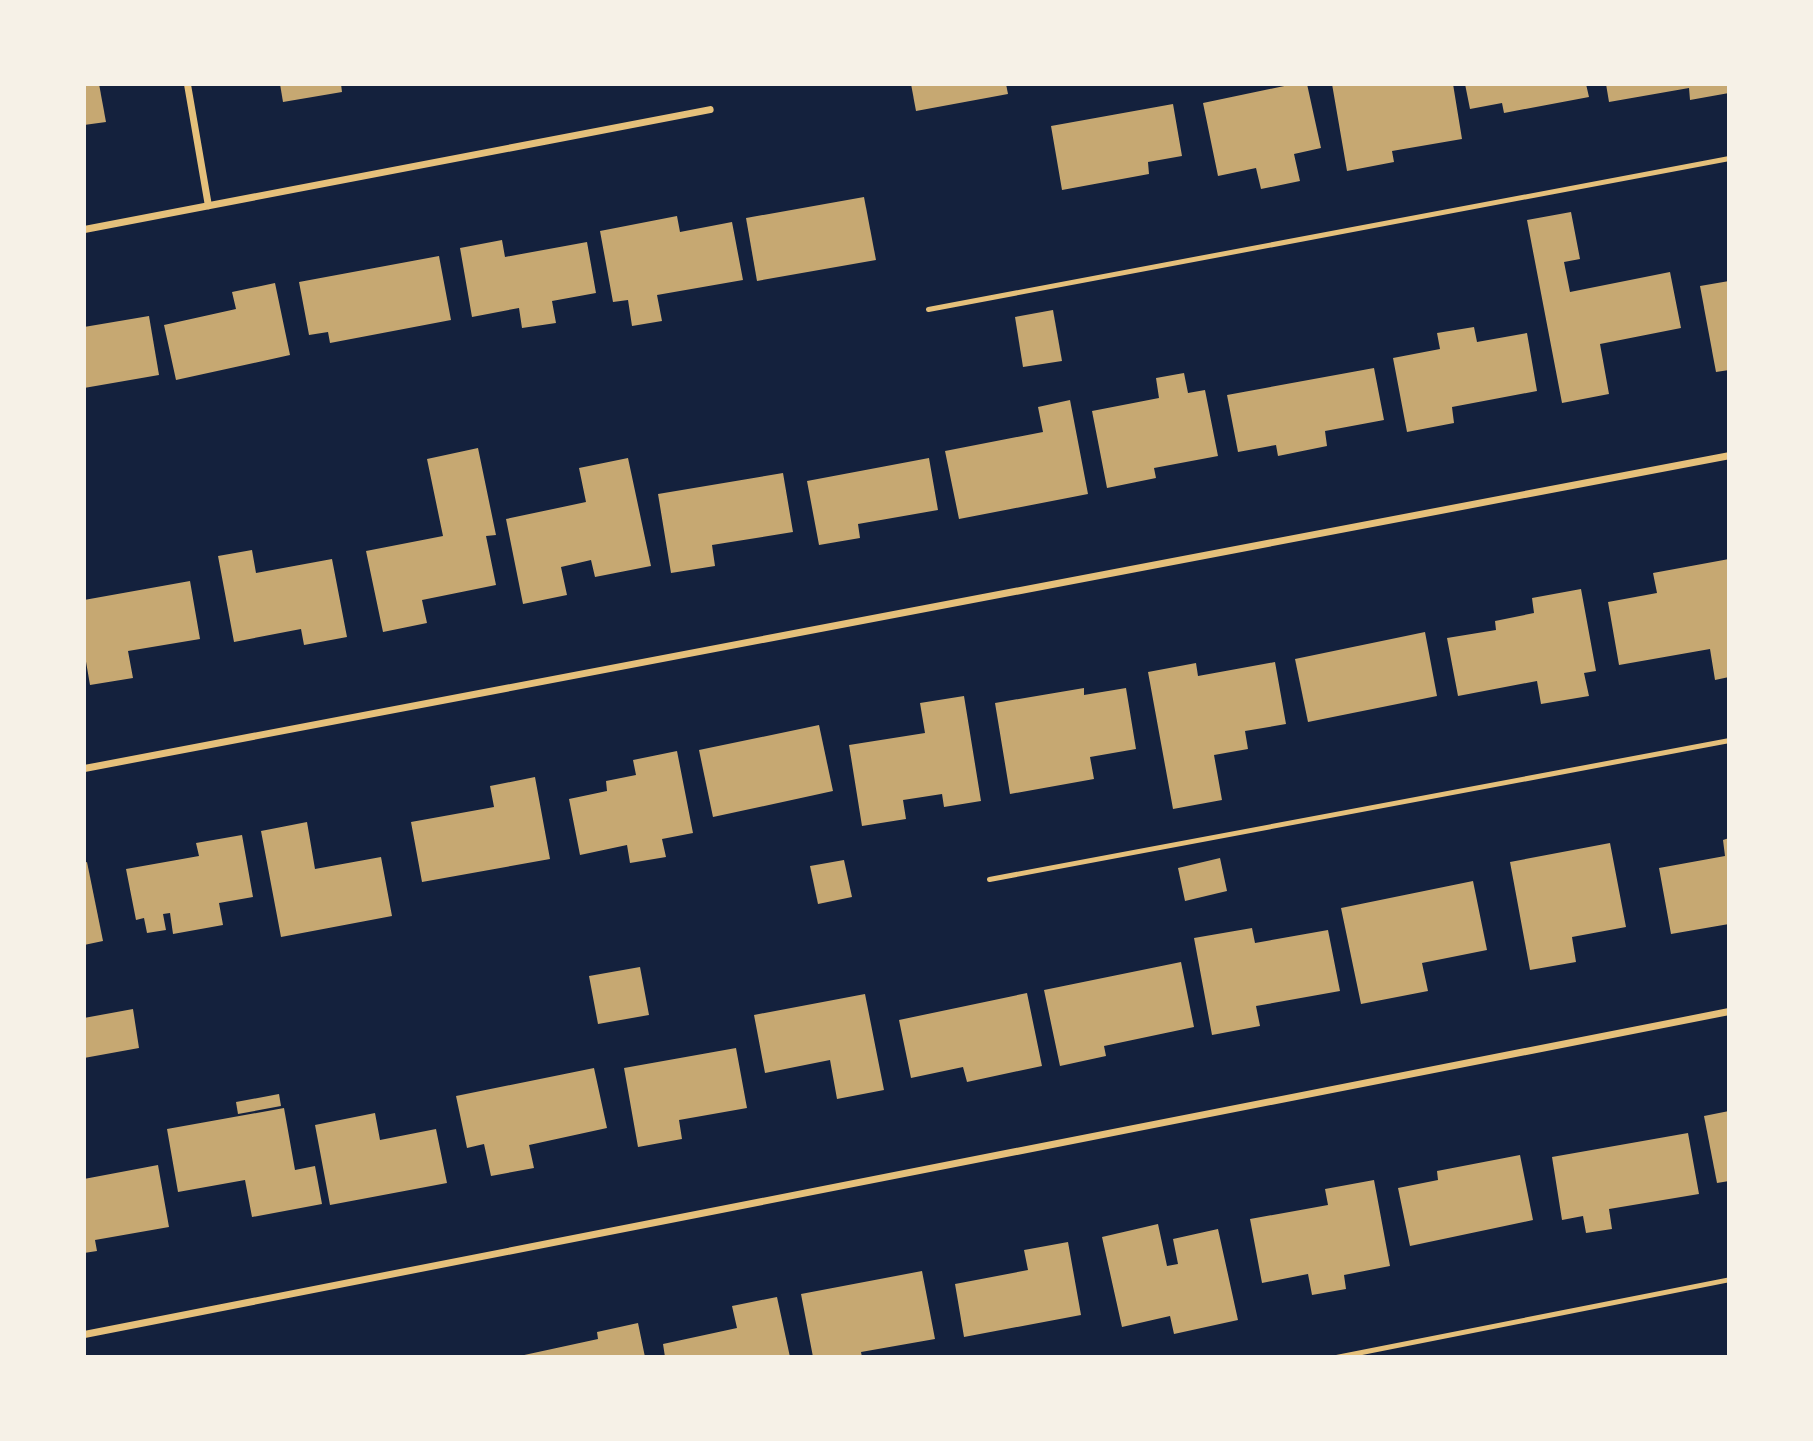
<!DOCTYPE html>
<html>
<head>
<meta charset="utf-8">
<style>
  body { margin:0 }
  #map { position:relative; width:1813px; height:1441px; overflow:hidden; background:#14213d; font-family:"Space Grotesk",sans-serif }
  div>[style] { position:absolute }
  .building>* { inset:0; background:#c6a872 }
  .service>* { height:5px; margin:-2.5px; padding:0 2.5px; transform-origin:2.5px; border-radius:2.5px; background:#e5c07b }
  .minor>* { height:7px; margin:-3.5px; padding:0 3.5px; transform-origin:3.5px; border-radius:3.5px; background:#e5c07b }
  span { translate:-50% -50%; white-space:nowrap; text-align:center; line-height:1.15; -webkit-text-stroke:5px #f6f1e7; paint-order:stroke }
  .frame { position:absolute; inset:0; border:86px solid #f6f1e7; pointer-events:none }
</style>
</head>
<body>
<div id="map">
  <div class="building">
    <i style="clip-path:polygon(84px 84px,99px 84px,106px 122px,84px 125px)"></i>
    <i style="clip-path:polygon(280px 84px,341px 84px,342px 92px,283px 102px)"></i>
    <i style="clip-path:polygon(911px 84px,1006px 84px,1008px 94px,916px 111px)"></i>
    <i style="clip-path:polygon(1294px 84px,1307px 84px,1321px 148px,1294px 154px,1300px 181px,1261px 189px,1256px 168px,1218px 176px,1203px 103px)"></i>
    <i style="clip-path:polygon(1332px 84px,1453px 84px,1462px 139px,1392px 151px,1394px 162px,1347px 171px)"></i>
    <i style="clip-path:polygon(1465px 84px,1586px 84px,1589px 97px,1504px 113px,1502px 103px,1470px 109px)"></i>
    <i style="clip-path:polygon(1606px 84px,1727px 84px,1729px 93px,1690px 100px,1689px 88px,1609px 102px)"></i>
    <i style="clip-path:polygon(1173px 104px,1182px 156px,1148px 162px,1149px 174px,1062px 190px,1051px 126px)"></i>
    <i style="clip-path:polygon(864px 197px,876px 260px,757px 281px,746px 218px)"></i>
    <i style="clip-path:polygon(1571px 212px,1580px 259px,1564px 262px,1570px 292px,1670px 272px,1681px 328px,1600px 344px,1609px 394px,1562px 403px,1527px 220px)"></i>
    <i style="clip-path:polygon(677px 216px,680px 232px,732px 222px,743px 280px,657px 295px,662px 321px,632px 326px,628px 300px,613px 302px,600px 231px)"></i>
    <i style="clip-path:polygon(502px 240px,505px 257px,587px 242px,596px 293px,552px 301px,556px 323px,522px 328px,519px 308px,472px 317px,460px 248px)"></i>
    <i style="clip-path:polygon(439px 256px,451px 320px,330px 343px,328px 332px,309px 335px,299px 282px)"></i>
    <i style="clip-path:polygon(1729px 281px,1729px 370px,1716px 372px,1700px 286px)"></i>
    <i style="clip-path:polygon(275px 283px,290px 355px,176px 380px,164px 325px,236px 309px,232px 292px)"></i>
    <i style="clip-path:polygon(1053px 310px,1062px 361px,1023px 367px,1015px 317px)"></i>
    <i style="clip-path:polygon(149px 316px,159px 375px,84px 388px,84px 327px)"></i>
    <i style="clip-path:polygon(1474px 327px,1477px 342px,1527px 333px,1537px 391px,1452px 407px,1454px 423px,1407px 432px,1393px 358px,1440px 349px,1437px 333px)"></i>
    <i style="clip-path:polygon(1374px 368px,1384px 420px,1325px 431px,1327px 446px,1278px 456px,1276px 445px,1238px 452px,1227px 395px)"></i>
    <i style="clip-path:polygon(1184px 373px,1188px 393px,1205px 390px,1218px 456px,1154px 468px,1156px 478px,1107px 488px,1092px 411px,1159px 398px,1156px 378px)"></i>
    <i style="clip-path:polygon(1070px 400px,1088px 494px,959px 519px,945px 451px,1043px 432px,1038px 407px)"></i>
    <i style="clip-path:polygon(478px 448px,496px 535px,486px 536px,496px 585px,422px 600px,427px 623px,383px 632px,366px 551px,443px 536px,427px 459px)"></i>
    <i style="clip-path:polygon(628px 458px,651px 566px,595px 577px,591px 560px,561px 567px,567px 595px,523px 604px,506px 519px,586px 502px,579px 468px)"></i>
    <i style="clip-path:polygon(929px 458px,938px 510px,858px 524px,860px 538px,819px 545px,807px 481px)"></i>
    <i style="clip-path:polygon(783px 473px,793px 532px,712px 545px,715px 566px,671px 573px,658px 494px)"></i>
    <i style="clip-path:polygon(252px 550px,256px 573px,332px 559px,347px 637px,304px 645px,301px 629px,234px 642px,218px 556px)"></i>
    <i style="clip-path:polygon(1729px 559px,1729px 677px,1715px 680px,1710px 649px,1619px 665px,1608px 602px,1657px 593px,1653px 573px)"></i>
    <i style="clip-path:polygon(190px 581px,200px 639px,128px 651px,133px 678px,90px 685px,84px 650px,84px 600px)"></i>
    <i style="clip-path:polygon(1581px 589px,1596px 671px,1584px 673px,1589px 696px,1541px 704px,1537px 681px,1458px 696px,1447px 638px,1496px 630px,1495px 621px,1534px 613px,1532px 598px)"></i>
    <i style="clip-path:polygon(1425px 632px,1437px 696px,1308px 722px,1295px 659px)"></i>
    <i style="clip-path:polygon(1275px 662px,1286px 724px,1245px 731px,1248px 749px,1214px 755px,1222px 800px,1173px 809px,1148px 672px,1196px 663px,1198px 676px)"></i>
    <i style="clip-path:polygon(1084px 688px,1084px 695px,1126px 688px,1136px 749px,1090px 757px,1094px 779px,1010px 794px,995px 703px)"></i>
    <i style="clip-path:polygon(964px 696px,981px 801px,944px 807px,942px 794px,903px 800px,906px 819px,862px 826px,849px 745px,925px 733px,920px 703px)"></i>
    <i style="clip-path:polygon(819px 725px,833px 791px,713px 817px,699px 750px)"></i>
    <i style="clip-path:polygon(677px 751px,693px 833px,662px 839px,666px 857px,630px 863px,627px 845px,580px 855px,569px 799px,607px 791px,606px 781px,636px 775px,633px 760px)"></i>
    <i style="clip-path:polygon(535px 777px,550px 859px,422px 882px,411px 822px,494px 807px,490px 786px)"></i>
    <i style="clip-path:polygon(307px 822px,315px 869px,381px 857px,392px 916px,281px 937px,261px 831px)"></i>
    <i style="clip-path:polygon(242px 835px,253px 897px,219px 903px,223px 925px,173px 934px,170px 913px,163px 914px,166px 930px,147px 933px,144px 918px,136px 920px,126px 869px,199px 856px,196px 843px)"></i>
    <i style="clip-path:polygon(1729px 838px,1729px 924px,1671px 934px,1659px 868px,1725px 856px,1723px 840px)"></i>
    <i style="clip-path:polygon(1610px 843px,1626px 927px,1572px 937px,1576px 962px,1530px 970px,1510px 862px)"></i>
    <i style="clip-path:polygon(1220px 858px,1227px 891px,1185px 901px,1178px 868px)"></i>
    <i style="clip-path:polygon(844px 860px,852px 897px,818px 904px,810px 866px)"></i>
    <i style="clip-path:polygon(87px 862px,103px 941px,84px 945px,84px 863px)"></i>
    <i style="clip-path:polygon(1473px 881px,1487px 950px,1422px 963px,1428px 991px,1361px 1004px,1341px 908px)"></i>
    <i style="clip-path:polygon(1252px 928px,1255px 943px,1328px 930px,1340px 991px,1256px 1006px,1260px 1026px,1212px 1035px,1194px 938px)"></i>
    <i style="clip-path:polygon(1181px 962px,1194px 1027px,1104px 1046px,1106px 1056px,1060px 1066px,1044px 990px)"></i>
    <i style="clip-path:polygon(640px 967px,649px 1015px,598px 1024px,589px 976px)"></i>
    <i style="clip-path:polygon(1027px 993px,1042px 1066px,967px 1082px,963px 1067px,911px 1078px,899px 1020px)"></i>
    <i style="clip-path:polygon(865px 994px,884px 1090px,837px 1099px,830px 1060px,765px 1073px,754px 1015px)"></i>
    <i style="clip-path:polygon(133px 1009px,139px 1048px,84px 1058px,84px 1018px)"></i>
    <i style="clip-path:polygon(736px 1048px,747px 1108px,679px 1120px,682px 1139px,638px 1147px,624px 1068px)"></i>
    <i style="clip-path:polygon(594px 1068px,607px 1128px,529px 1145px,534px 1168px,491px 1176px,484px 1144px,467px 1148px,456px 1096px)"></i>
    <i style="clip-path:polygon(279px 1094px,281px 1106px,238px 1114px,236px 1102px)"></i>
    <i style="clip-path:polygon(284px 1108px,295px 1170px,315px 1166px,322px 1204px,252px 1217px,245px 1180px,178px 1192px,167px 1129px)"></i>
    <i style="clip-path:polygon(1729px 1111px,1729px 1181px,1717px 1183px,1704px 1116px)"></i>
    <i style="clip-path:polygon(375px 1113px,380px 1140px,436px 1129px,447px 1183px,330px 1205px,315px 1125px)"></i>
    <i style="clip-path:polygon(1688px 1133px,1699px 1194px,1609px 1209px,1612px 1229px,1586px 1233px,1583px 1216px,1562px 1220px,1552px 1157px)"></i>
    <i style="clip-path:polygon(1520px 1155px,1533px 1220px,1410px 1246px,1398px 1188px,1438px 1180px,1437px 1171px)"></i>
    <i style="clip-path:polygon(158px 1165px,169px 1227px,95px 1240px,97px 1251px,84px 1253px,84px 1179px)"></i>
    <i style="clip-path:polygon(1374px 1180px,1390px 1266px,1344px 1275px,1346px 1289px,1312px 1295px,1308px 1274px,1262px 1283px,1250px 1219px,1328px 1205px,1325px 1189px)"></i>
    <i style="clip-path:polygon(1158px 1224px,1167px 1266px,1178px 1264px,1173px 1239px,1218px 1229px,1238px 1320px,1174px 1334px,1170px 1316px,1122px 1327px,1102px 1237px)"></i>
    <i style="clip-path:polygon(1068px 1242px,1081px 1315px,964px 1337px,955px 1284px,1028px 1270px,1024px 1250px)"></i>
    <i style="clip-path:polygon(922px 1271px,935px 1339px,861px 1352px,862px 1357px,813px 1357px,801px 1294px)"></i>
    <i style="clip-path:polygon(777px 1297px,790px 1357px,665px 1357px,663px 1344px,737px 1328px,732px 1306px)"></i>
    <i style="clip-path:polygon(638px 1323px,645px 1357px,515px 1357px,598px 1339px,597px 1332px)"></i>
  </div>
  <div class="service">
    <i style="left:928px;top:309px;width:815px;rotate:-10.68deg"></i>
    <i style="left:989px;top:879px;width:753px;rotate:-10.64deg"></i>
    <i style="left:1336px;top:1357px;width:401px;rotate:-11.2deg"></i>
  </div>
  <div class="minor">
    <i style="left:187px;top:84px;width:123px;rotate:80.2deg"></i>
    <i style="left:84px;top:229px;width:637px;rotate:-10.85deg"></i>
    <i style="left:84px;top:768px;width:1675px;rotate:-10.77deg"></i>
    <i style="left:84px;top:1334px;width:1676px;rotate:-11.11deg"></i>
  </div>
  <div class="frame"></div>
</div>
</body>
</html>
